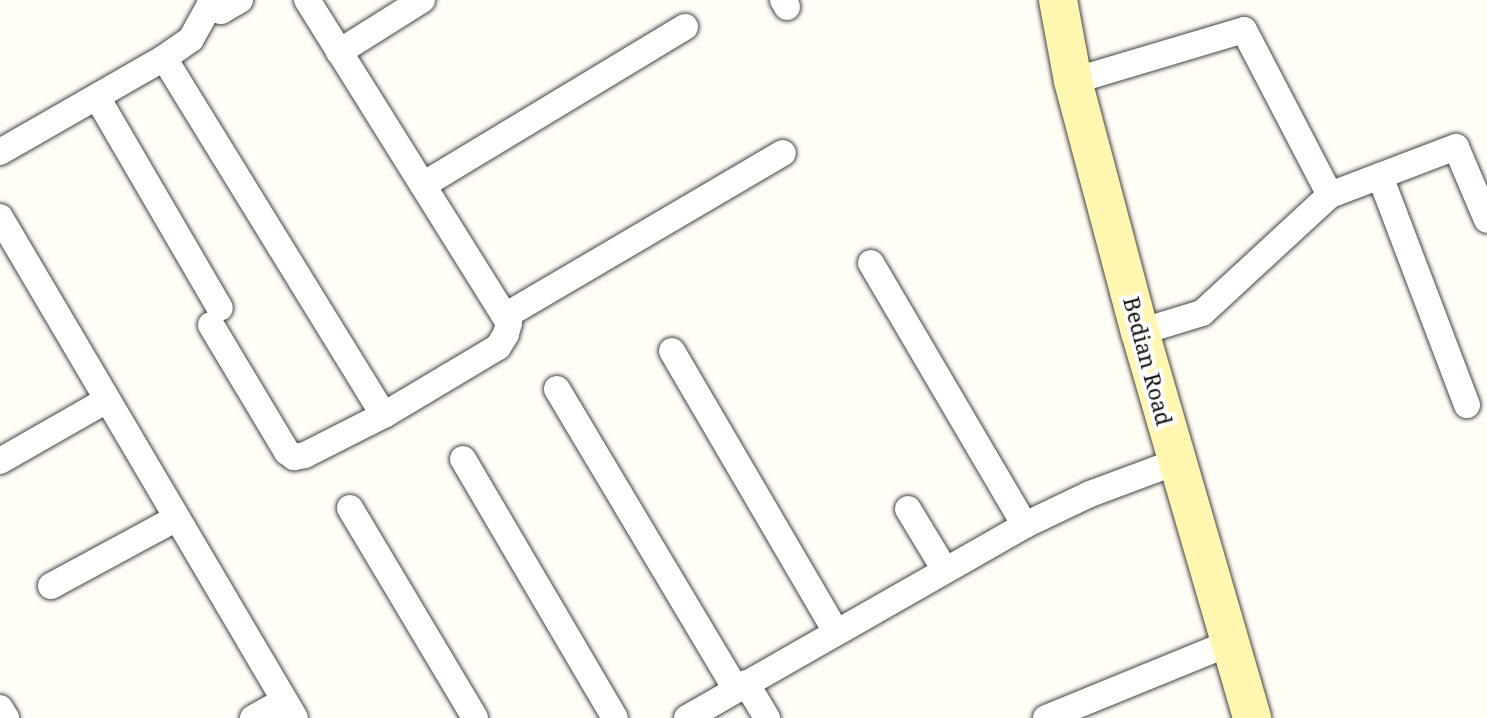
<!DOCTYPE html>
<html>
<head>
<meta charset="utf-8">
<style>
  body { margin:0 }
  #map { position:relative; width:1487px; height:718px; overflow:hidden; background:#fffdf5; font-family:"Noto Serif",serif }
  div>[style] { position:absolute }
  .roads { filter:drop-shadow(0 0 2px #444) drop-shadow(0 0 2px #444) }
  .street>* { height:26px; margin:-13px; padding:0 13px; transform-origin:13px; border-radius:13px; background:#fff }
  .secondary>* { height:38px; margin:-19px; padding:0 19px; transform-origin:19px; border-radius:19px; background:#fff6b0 }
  span { translate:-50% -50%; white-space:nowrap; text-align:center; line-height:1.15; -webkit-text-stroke:8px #fff; paint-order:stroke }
  .street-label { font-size:22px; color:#111 }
</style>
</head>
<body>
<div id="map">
  <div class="roads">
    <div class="street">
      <i style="left:783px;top:0;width:8px;rotate:60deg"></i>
      <i style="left:339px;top:52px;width:98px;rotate:-32.1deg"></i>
      <i style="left:164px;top:58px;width:419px;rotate:58.4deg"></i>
      <i style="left:1073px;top:81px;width:178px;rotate:-16.6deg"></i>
      <i style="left:1244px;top:30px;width:186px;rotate:62.5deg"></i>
      <i style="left:1330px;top:195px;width:174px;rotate:137.3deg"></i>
      <i style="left:1202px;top:313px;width:65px;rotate:163deg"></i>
      <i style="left:97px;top:97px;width:244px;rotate:59.8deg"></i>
      <i style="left:0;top:152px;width:189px;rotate:-29.8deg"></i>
      <i style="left:164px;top:58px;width:33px;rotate:-35deg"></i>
      <i style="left:191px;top:39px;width:37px;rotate:-61deg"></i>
      <i style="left:209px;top:7px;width:13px;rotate:18deg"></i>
      <i style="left:221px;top:11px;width:22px;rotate:-30deg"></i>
      <i style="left:1380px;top:176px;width:245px;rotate:69.2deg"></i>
      <i style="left:423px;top:185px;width:306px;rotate:-31.1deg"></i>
      <i style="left:1330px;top:195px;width:135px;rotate:-20.9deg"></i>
      <i style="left:1456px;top:147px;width:79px;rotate:67deg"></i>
      <i style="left:0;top:217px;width:581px;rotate:59.51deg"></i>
      <i style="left:871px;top:263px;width:304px;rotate:59.6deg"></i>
      <i style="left:505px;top:316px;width:322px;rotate:-30.4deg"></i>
      <i style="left:211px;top:325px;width:148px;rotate:59.1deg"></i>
      <i style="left:287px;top:452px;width:9px;rotate:36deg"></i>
      <i style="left:294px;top:457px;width:11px;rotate:-10deg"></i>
      <i style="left:305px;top:455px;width:89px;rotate:-26.9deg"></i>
      <i style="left:384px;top:415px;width:133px;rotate:-30.8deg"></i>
      <i style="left:498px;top:347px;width:15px;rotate:-58deg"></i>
      <i style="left:506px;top:334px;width:11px;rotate:-75deg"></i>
      <i style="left:509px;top:323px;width:381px;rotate:-122deg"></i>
      <i style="left:672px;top:351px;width:325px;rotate:59.7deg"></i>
      <i style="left:557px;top:389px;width:349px;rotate:59.2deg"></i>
      <i style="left:463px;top:459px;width:300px;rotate:59.6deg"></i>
      <i style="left:0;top:461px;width:123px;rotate:-29.7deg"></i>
      <i style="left:350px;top:508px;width:244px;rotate:59.2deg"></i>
      <i style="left:908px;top:509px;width:71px;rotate:58.8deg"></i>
      <i style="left:51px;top:586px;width:143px;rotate:-28.4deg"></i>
      <i style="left:746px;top:683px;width:41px;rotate:59deg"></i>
      <i style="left:0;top:708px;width:12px;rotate:59deg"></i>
      <i style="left:253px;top:718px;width:35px;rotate:-29deg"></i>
      <i style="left:687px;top:718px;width:389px;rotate:-29.7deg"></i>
      <i style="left:1025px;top:525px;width:72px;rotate:-25.5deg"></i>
      <i style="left:1090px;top:494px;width:92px;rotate:-20.4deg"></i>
      <i style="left:1046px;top:718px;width:199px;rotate:-22.2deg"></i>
    </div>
    <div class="secondary">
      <i style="left:1058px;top:0;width:82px;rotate:79.5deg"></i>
      <i style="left:1073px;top:81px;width:260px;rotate:75.1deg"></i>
      <i style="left:1140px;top:332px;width:402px;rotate:73.8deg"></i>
    </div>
  </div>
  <div class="street-label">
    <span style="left:1148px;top:361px;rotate:75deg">Bedian Road</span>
  </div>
</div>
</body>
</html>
